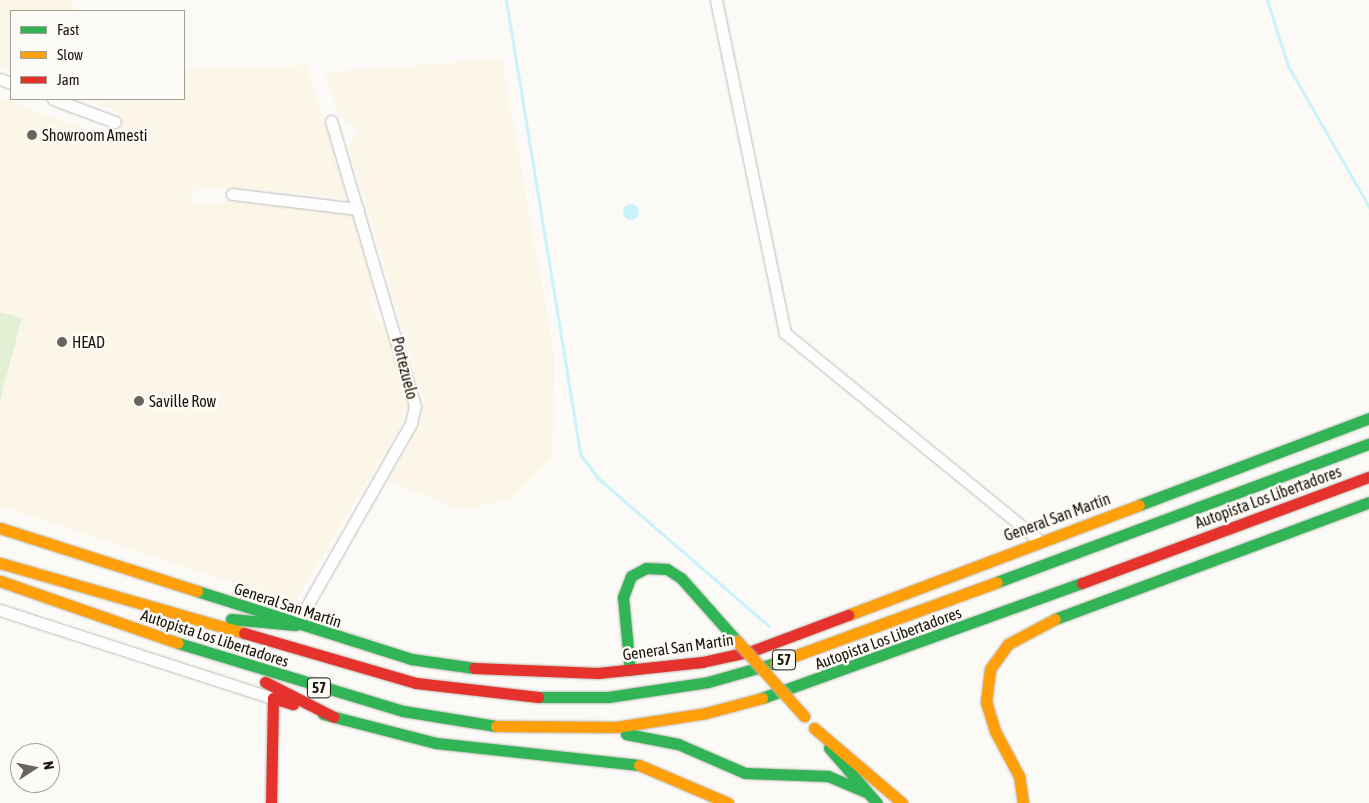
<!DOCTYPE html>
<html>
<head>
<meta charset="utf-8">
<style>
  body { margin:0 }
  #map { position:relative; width:1369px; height:803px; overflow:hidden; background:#fbfaf7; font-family:"Asap Condensed",sans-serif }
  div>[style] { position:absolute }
  .built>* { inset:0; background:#fcf6e9 }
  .green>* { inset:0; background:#e2f0d4 }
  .water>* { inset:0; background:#c9f2fb }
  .round { border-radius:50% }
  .stream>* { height:3px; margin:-1.5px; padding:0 1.5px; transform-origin:1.5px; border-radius:1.5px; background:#c9f2fb }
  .roads { filter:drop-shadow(0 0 1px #bebbb4) drop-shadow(0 0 1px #bebbb4) }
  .street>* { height:11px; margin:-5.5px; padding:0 5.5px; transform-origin:5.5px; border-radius:5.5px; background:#fefefe }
  .fast>* { height:11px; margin:-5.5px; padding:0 5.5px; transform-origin:5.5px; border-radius:5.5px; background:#30b455 }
  .slow>* { height:11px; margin:-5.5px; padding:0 5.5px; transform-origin:5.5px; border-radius:5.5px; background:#ff9f0a }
  .jam>* { height:11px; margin:-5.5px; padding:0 5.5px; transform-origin:5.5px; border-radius:5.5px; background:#e5322d }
  .bridges { filter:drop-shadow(0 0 1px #bebbb4) drop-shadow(0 0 1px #bebbb4) }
  .slow-bridge>* { height:11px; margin:-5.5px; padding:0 5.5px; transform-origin:5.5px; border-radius:5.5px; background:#ff9f0a }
  .dots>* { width:14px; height:14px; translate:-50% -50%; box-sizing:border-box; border:2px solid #fdfbf5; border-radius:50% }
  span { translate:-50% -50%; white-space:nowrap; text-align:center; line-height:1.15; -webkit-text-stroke:5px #fdfbf5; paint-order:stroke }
  .shield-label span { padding:1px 4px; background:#fdfbf5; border:1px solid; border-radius:4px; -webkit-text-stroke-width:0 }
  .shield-label { font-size:15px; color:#1a150b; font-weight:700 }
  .poi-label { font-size:16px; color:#1a150b }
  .left { translate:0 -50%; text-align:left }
  .street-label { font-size:16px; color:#1a150b }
  .legend { position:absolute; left:10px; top:10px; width:175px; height:90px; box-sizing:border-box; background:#fdfbf5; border:1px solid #a29f97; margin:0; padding:6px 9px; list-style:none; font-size:15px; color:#1a150b }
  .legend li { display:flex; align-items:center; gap:10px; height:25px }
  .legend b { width:25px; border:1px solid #a29f97 }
  .north { position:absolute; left:10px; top:743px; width:50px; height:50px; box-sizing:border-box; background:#fdfbf5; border:1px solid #a29f97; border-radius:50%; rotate:79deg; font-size:14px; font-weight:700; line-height:20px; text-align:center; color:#1a150b }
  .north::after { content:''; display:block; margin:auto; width:18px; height:22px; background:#69655e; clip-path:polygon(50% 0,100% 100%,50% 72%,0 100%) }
</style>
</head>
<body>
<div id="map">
  <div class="built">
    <i style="clip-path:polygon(0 0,70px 0,78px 11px,11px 11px,11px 70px,0 65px)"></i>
    <i style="clip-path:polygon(502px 59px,554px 354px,553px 457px,511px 499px,460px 510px,389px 481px,418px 427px,423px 397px,349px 146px,359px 131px,339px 114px,325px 72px)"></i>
    <i style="clip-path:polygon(307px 65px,347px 198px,220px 186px,189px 192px,195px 205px,227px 201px,353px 214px,375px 287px,370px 300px,376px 318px,388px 328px,409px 401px,399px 429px,294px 603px,0 506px,0 401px,22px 319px,0 312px,0 97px,109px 138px,119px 112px,86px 99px,184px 99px,184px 69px)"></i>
  </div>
  <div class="green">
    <i style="clip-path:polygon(0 312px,22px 318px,0 401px)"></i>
  </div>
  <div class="water">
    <i class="round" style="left:623px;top:204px;width:16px;height:16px"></i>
  </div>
  <div class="stream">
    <i style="left:506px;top:0;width:460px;rotate:80.7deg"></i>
    <i style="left:580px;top:454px;width:31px;rotate:53deg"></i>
    <i style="left:599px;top:479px;width:225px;rotate:40.9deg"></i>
    <i style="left:1267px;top:0;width:69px;rotate:72.3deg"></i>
    <i style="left:1288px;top:66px;width:163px;rotate:60.1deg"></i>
  </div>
  <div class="roads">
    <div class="street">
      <i style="left:716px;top:0;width:340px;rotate:78.3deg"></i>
      <i style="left:785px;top:333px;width:329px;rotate:39.2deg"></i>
      <i style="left:0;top:79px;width:12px;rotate:20deg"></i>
      <i style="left:53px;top:99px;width:66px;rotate:20.4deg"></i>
      <i style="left:232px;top:194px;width:127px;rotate:6.8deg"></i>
      <i style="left:0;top:610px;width:287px;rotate:17.9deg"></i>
      <i style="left:296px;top:625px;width:232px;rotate:-60.3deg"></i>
      <i style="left:411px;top:423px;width:17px;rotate:-77deg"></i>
      <i style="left:415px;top:406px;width:297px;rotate:-106.4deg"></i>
    </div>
    <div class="fast">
      <i style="left:1139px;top:505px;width:246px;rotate:-20.7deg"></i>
      <i style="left:997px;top:582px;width:397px;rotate:-20.4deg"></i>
      <i style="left:197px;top:591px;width:225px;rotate:17.6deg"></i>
      <i style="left:411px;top:659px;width:64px;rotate:8.1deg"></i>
      <i style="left:231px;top:619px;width:65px;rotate:5.3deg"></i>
      <i style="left:1055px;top:619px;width:335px;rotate:-20.4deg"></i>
      <i style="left:178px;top:643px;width:235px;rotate:16.8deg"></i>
      <i style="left:403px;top:711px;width:94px;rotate:9.2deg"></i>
      <i style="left:630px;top:670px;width:73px;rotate:-95.5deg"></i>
      <i style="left:623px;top:597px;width:22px;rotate:-69deg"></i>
      <i style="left:631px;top:576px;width:17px;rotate:-28deg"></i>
      <i style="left:646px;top:568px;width:21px;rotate:3deg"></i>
      <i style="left:667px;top:569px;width:17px;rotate:33deg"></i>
      <i style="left:681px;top:578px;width:84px;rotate:48.4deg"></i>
      <i style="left:538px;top:697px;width:70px"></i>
      <i style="left:608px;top:697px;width:101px;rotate:-8.5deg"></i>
      <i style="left:708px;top:682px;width:70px;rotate:-15.8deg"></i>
      <i style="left:762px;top:698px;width:340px;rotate:-19.8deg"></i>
      <i style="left:323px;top:714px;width:117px;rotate:14.4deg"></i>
      <i style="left:436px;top:743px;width:204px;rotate:6.2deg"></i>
      <i style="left:626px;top:734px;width:53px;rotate:10.9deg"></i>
      <i style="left:678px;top:744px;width:73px;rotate:23.4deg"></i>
      <i style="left:745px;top:773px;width:83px;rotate:2.1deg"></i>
      <i style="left:828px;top:776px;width:43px;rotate:23deg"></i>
      <i style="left:829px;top:748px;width:73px;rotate:48.9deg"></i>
    </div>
    <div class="slow">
      <i style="left:0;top:528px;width:207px;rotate:17.7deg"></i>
      <i style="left:0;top:563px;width:254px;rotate:16deg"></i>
      <i style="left:0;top:581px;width:188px;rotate:19.2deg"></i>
      <i style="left:848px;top:615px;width:311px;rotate:-20.7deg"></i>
      <i style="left:775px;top:663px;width:236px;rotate:-20deg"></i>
      <i style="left:496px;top:726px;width:120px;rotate:0.5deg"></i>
      <i style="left:616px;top:727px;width:91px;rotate:-8.8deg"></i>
      <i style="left:706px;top:713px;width:58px;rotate:-15deg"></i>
      <i style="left:814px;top:728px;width:116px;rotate:40.4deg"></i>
      <i style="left:639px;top:765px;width:97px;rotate:23.1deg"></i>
      <i style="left:1023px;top:803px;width:27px;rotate:-98deg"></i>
      <i style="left:1019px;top:776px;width:51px;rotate:-118.1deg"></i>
      <i style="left:995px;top:731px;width:30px;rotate:-107deg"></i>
      <i style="left:986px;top:702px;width:33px;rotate:-83deg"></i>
      <i style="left:990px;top:669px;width:31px;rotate:-54deg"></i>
      <i style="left:1008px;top:644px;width:53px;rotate:-28deg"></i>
    </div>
    <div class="jam">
      <i style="left:1082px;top:583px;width:306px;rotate:-20.3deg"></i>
      <i style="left:244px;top:633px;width:179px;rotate:16.2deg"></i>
      <i style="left:416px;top:683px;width:123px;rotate:6.5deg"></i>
      <i style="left:474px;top:668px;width:124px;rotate:2.3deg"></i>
      <i style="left:598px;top:673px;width:105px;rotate:-6deg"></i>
      <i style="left:702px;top:662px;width:51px;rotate:-12.4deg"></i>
      <i style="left:752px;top:651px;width:103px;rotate:-20.6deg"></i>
      <i style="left:265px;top:682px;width:77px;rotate:26.9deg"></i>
      <i style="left:271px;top:803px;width:105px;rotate:-88.9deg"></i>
      <i style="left:273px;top:698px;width:21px;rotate:17deg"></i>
    </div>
  </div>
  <div class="bridges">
    <div class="slow-bridge">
      <i style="left:737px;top:641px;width:101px;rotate:48.2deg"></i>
    </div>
  </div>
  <div class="dots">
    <i style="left:32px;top:135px;background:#69655e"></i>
    <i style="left:62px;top:342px;background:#69655e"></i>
    <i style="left:139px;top:401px;background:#69655e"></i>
  </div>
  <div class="shield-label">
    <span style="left:784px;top:660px">57</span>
    <span style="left:319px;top:688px">57</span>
  </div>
  <div class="poi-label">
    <span class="left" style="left:42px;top:135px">Showroom Amesti</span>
    <span class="left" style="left:72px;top:342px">HEAD</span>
    <span class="left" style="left:149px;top:401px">Saville Row</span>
  </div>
  <div class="street-label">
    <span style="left:405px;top:368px;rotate:76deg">Portezuelo</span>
    <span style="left:1268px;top:497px;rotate:-20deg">Autopista Los Libertadores</span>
    <span style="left:1057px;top:517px;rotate:-20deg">General San Martín</span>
    <span style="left:288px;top:605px;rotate:18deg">General San Martín</span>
    <span style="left:215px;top:638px;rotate:18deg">Autopista Los Libertadores</span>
    <span style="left:888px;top:638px;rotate:-20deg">Autopista Los Libertadores</span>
    <span style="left:678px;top:647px;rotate:-8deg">General San Martín</span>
  </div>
  <ul class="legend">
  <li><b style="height:6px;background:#30b455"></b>Fast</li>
  <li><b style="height:6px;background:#ff9f0a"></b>Slow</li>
  <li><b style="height:6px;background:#e5322d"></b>Jam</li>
  </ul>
  <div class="north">N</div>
</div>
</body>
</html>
